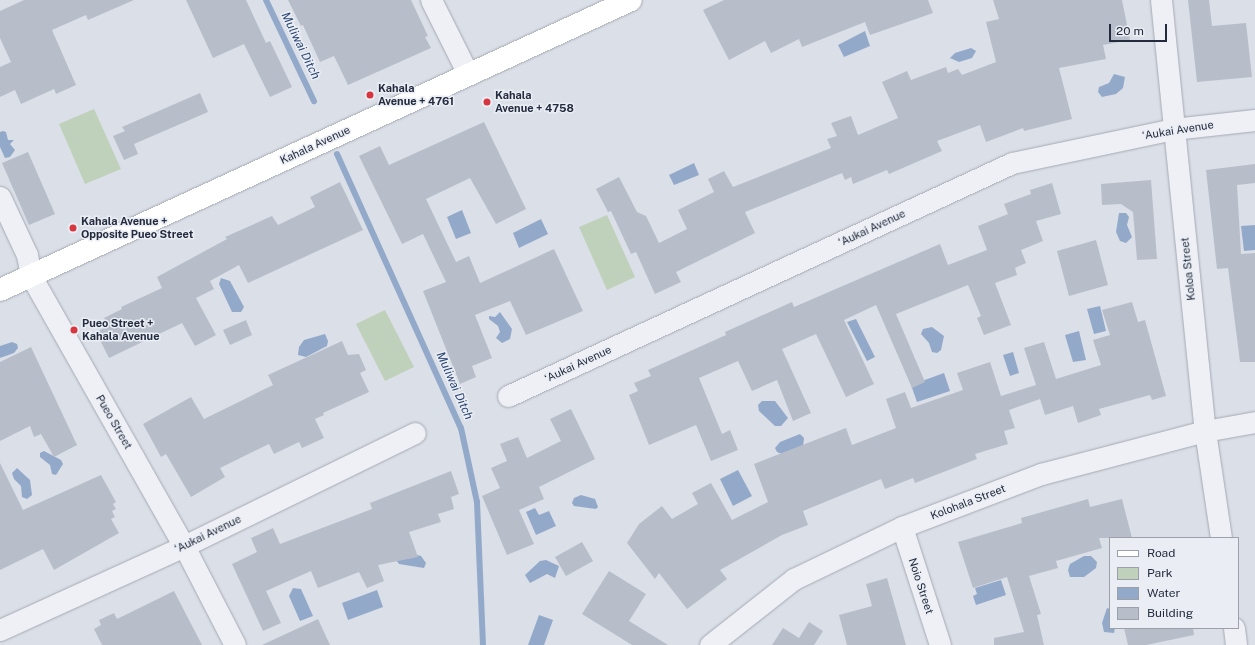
<!DOCTYPE html>
<html>
<head>
<meta charset="utf-8">
<style>
  body { margin:0 }
  #map { position:relative; width:1255px; height:645px; overflow:hidden; background:#dbdfe7; font-family:"Public Sans",sans-serif }
  div>[style] { position:absolute }
  .green>* { inset:0; background:#bfd1bb }
  .water>* { inset:0; background:#93a9ca }
  .stream>* { height:6px; margin:-3px; padding:0 3px; transform-origin:3px; border-radius:3px; background:#93a9ca }
  .building>* { inset:0; background:#b8bdca }
  .roads { filter:drop-shadow(0 0 1px #a4a9b4) drop-shadow(0 0 1px #a4a9b4) }
  .street>* { height:21px; margin:-10.5px; padding:0 10.5px; transform-origin:10.5px; border-radius:10.5px; background:#eef0f5 }
  .secondary>* { height:22px; margin:-11px; padding:0 11px; transform-origin:11px; border-radius:11px; background:#fff }
  .dots>* { width:11px; height:11px; translate:-50% -50%; box-sizing:border-box; border:2px solid #eaeef4; border-radius:50% }
  span { translate:-50% -50%; white-space:nowrap; text-align:center; line-height:1.15; -webkit-text-stroke:3px #eaeef4; paint-order:stroke }
  .poi-label { font-size:11px; color:#242b3e; font-weight:700 }
  .left { translate:0 -50%; text-align:left }
  .street-label { font-size:11px; color:#242b3e }
  .water-label { font-size:12px; color:#2c4674; font-style:italic }
  .legend { position:absolute; left:1109px; top:537px; width:130px; height:92px; box-sizing:border-box; background:#eaeef4; border:1px solid #9ba0ab; margin:0; padding:5px 7px; list-style:none; font-size:12px; color:#242b3e }
  .legend li { display:flex; align-items:center; gap:8px; height:20px }
  .legend b { width:20px; border:1px solid #9ba0ab }
  .scale { position:absolute; left:1109px; top:24px; width:58px; height:18px; box-sizing:border-box; border:2px solid #242b3e; border-top:0; padding-left:5px; font-size:12px; line-height:14px; white-space:nowrap; color:#242b3e; -webkit-text-stroke:3px #eaeef4; paint-order:stroke }
</style>
</head>
<body>
<div id="map">
  <div class="green">
    <i style="clip-path:polygon(94px 109px,121px 169px,85px 184px,59px 124px)"></i>
    <i style="clip-path:polygon(607px 215px,635px 277px,607px 290px,579px 227px)"></i>
    <i style="clip-path:polygon(385px 310px,414px 367px,385px 381px,356px 324px)"></i>
  </div>
  <div class="water">
    <i style="clip-path:polygon(865px 31px,870px 46px,844px 57px,838px 45px)"></i>
    <i style="clip-path:polygon(971px 48px,976px 51px,972px 58px,959px 62px,950px 58px,955px 53px)"></i>
    <i style="clip-path:polygon(1114px 74px,1125px 77px,1123px 88px,1116px 94px,1102px 97px,1098px 92px,1099px 87px,1109px 83px)"></i>
    <i style="clip-path:polygon(3px 131px,6px 132px,8px 140px,14px 140px,10px 144px,15px 150px,10px 157px,5px 158px,0 147px,0 132px)"></i>
    <i style="clip-path:polygon(694px 163px,699px 175px,674px 185px,669px 175px)"></i>
    <i style="clip-path:polygon(462px 210px,471px 233px,456px 239px,447px 217px)"></i>
    <i style="clip-path:polygon(1119px 213px,1126px 213px,1129px 217px,1127px 225px,1132px 237px,1126px 243px,1120px 241px,1116px 232px)"></i>
    <i style="clip-path:polygon(541px 219px,548px 234px,519px 248px,513px 233px)"></i>
    <i style="clip-path:polygon(1255px 225px,1255px 250px,1244px 251px,1241px 226px)"></i>
    <i style="clip-path:polygon(221px 278px,230px 281px,244px 307px,241px 312px,232px 312px,219px 284px)"></i>
    <i style="clip-path:polygon(1100px 306px,1106px 331px,1094px 334px,1087px 309px)"></i>
    <i style="clip-path:polygon(500px 312px,512px 329px,510px 339px,502px 343px,496px 338px,500px 332px,498px 326px,489px 319px,489px 316px,495px 317px)"></i>
    <i style="clip-path:polygon(856px 319px,875px 357px,867px 361px,847px 322px)"></i>
    <i style="clip-path:polygon(932px 327px,944px 336px,941px 350px,937px 353px,932px 352px,929px 343px,921px 334px,923px 329px)"></i>
    <i style="clip-path:polygon(1079px 331px,1086px 360px,1073px 362px,1065px 335px)"></i>
    <i style="clip-path:polygon(325px 334px,328px 341px,327px 346px,306px 357px,298px 355px,299px 347px,304px 340px)"></i>
    <i style="clip-path:polygon(12px 342px,17px 344px,18px 348px,14px 353px,0 358px,0 346px)"></i>
    <i style="clip-path:polygon(1013px 352px,1019px 373px,1010px 376px,1003px 355px)"></i>
    <i style="clip-path:polygon(944px 373px,950px 391px,917px 402px,911px 385px)"></i>
    <i style="clip-path:polygon(762px 401px,775px 401px,788px 418px,781px 426px,775px 426px,759px 411px,758px 405px)"></i>
    <i style="clip-path:polygon(800px 434px,804px 438px,803px 447px,784px 455px,777px 452px,775px 448px,780px 442px)"></i>
    <i style="clip-path:polygon(44px 451px,61px 460px,63px 464px,56px 475px,52px 474px,50px 465px,40px 457px,40px 453px)"></i>
    <i style="clip-path:polygon(17px 468px,30px 480px,32px 495px,27px 499px,22px 497px,21px 486px,14px 479px,12px 473px)"></i>
    <i style="clip-path:polygon(738px 470px,752px 496px,733px 506px,720px 479px)"></i>
    <i style="clip-path:polygon(581px 495px,595px 499px,598px 507px,596px 509px,574px 506px,572px 503px,574px 498px)"></i>
    <i style="clip-path:polygon(535px 508px,539px 515px,549px 511px,556px 526px,536px 535px,526px 512px)"></i>
    <i style="clip-path:polygon(407px 552px,421px 556px,426px 563px,424px 568px,399px 564px,396px 560px)"></i>
    <i style="clip-path:polygon(1084px 556px,1091px 556px,1097px 562px,1096px 568px,1084px 577px,1070px 577px,1068px 570px,1070px 564px)"></i>
    <i style="clip-path:polygon(546px 560px,559px 566px,555px 578px,547px 574px,530px 583px,525px 575px,540px 561px)"></i>
    <i style="clip-path:polygon(1001px 580px,1006px 595px,976px 605px,973px 596px,977px 594px,975px 588px)"></i>
    <i style="clip-path:polygon(293px 588px,301px 589px,313px 616px,300px 621px,289px 596px)"></i>
    <i style="clip-path:polygon(377px 590px,383px 607px,348px 620px,342px 603px)"></i>
    <i style="clip-path:polygon(1107px 608px,1110px 609px,1110px 628px,1115px 628px,1114px 633px,1104px 632px,1102px 623px)"></i>
    <i style="clip-path:polygon(539px 615px,553px 620px,544px 645px,528px 645px)"></i>
  </div>
  <div class="stream">
    <i style="left:266px;top:0;width:112px;rotate:64.6deg"></i>
    <i style="left:337px;top:154px;width:301px;rotate:65.7deg"></i>
    <i style="left:461px;top:428px;width:76px;rotate:77.8deg"></i>
    <i style="left:477px;top:502px;width:143px;rotate:87.6deg"></i>
  </div>
  <div class="building">
    <i style="clip-path:polygon(24px 0,134px 0,88px 20px,86px 15px,52px 30px,76px 85px,56px 94px,54px 89px,21px 104px,15px 90px,0 97px,0 67px,11px 62px,0 38px,0 11px)"></i>
    <i style="clip-path:polygon(186px 0,246px 0,266px 43px,270px 41px,292px 87px,270px 97px,244px 44px,213px 58px)"></i>
    <i style="clip-path:polygon(288px 0,411px 0,428px 36px,425px 37px,431px 48px,348px 85px,334px 56px,320px 62px,303px 25px,301px 26px)"></i>
    <i style="clip-path:polygon(724px 0,928px 0,933px 13px,870px 35px,865px 22px,802px 47px,799px 39px,771px 53px,765px 41px,729px 60px,703px 10px)"></i>
    <i style="clip-path:polygon(993px 0,1122px 0,1130px 40px,1103px 45px,1106px 59px,1059px 68px,1072px 119px,1024px 131px,1023px 128px,986px 142px,980px 125px,937px 141px,942px 151px,889px 174px,887px 170px,853px 184px,851px 177px,845px 180px,842px 173px,745px 212px,755px 233px,676px 272px,681px 282px,655px 294px,636px 252px,631px 254px,611px 211px,608px 212px,596px 189px,619px 177px,637px 212px,646px 216px,659px 243px,687px 229px,678px 210px,714px 192px,708px 179px,724px 171px,733px 187px,831px 148px,827px 139px,837px 136px,831px 123px,851px 116px,858px 135px,898px 118px,882px 82px,907px 71px,911px 80px,946px 67px,948px 73px,958px 69px,962px 75px,996px 62px,986px 22px,999px 19px)"></i>
    <i style="clip-path:polygon(1188px 0,1209px 0,1212px 26px,1246px 23px,1252px 77px,1197px 82px)"></i>
    <i style="clip-path:polygon(200px 93px,208px 112px,134px 144px,138px 154px,124px 160px,113px 136px,125px 131px,122px 127px)"></i>
    <i style="clip-path:polygon(484px 122px,526px 209px,496px 224px,470px 178px,426px 199px,456px 262px,469px 256px,480px 283px,554px 249px,583px 311px,526px 335px,510px 301px,475px 315px,492px 358px,472px 366px,476px 377px,460px 384px,423px 291px,446px 282px,423px 234px,402px 244px,359px 156px,380px 146px,389px 165px)"></i>
    <i style="clip-path:polygon(28px 152px,55px 214px,29px 225px,2px 163px)"></i>
    <i style="clip-path:polygon(1255px 164px,1255px 183px,1237px 185px,1241px 254px,1255px 253px,1255px 362px,1240px 362px,1228px 268px,1217px 269px,1206px 170px)"></i>
    <i style="clip-path:polygon(1151px 180px,1157px 259px,1137px 260px,1133px 212px,1121px 204px,1102px 205px,1101px 184px)"></i>
    <i style="clip-path:polygon(340px 182px,363px 230px,248px 283px,239px 265px,210px 281px,214px 289px,196px 298px,216px 335px,195px 346px,182px 323px,109px 358px,96px 332px,108px 326px,104px 318px,122px 309px,121px 307px,162px 288px,157px 277px,227px 239px,225px 237px,272px 216px,278px 225px,315px 207px,310px 197px)"></i>
    <i style="clip-path:polygon(1052px 183px,1061px 214px,1036px 221px,1043px 241px,1021px 250px,1026px 263px,1015px 268px,1017px 275px,995px 283px,1011px 325px,984px 335px,977px 318px,981px 316px,968px 285px,896px 314px,925px 382px,912px 388px,876px 305px,844px 320px,874px 384px,846px 397px,816px 334px,782px 349px,811px 413px,793px 421px,777px 380px,752px 391px,738px 361px,699px 378px,722px 434px,730px 430px,738px 450px,711px 461px,696px 425px,649px 445px,629px 395px,638px 391px,634px 383px,651px 376px,648px 370px,726px 335px,725px 332px,792px 302px,794px 307px,940px 244px,948px 265px,987px 250px,978px 226px,1008px 214px,1004px 204px,1031px 194px,1030px 190px)"></i>
    <i style="clip-path:polygon(1096px 240px,1108px 285px,1069px 296px,1057px 251px)"></i>
    <i style="clip-path:polygon(1132px 302px,1138px 322px,1145px 320px,1166px 396px,1152px 400px,1150px 395px,1099px 409px,1101px 415px,1078px 423px,1073px 406px,1045px 415px,1040px 399px,1009px 410px,1015px 428px,1004px 431px,1008px 444px,975px 454px,977px 459px,915px 483px,913px 478px,885px 489px,881px 479px,803px 511px,808px 525px,782px 535px,720px 570px,727px 579px,687px 609px,659px 573px,655px 579px,627px 543px,639px 524px,662px 506px,672px 519px,698px 504px,692px 493px,711px 483px,732px 520px,768px 502px,754px 464px,846px 428px,852px 445px,896px 428px,886px 399px,905px 392px,911px 408px,963px 390px,957px 373px,990px 362px,1001px 396px,1036px 385px,1024px 348px,1044px 342px,1056px 379px,1101px 365px,1093px 340px,1110px 335px,1102px 310px)"></i>
    <i style="clip-path:polygon(246px 320px,252px 335px,230px 345px,223px 330px)"></i>
    <i style="clip-path:polygon(342px 341px,348px 355px,359px 354px,366px 370px,360px 373px,369px 392px,323px 413px,324px 415px,315px 419px,324px 438px,302px 448px,299px 442px,274px 454px,269px 444px,220px 468px,225px 477px,191px 497px,166px 454px,161px 457px,143px 424px,191px 397px,204px 419px,273px 385px,268px 375px)"></i>
    <i style="clip-path:polygon(31px 347px,77px 445px,54px 457px,41px 434px,34px 437px,30px 426px,0 441px,0 362px)"></i>
    <i style="clip-path:polygon(571px 409px,595px 459px,539px 487px,544px 499px,519px 510px,534px 544px,507px 555px,482px 496px,500px 488px,491px 468px,507px 461px,500px 444px,518px 437px,527px 458px,561px 441px,550px 419px)"></i>
    <i style="clip-path:polygon(0 463px,23px 510px,101px 475px,116px 502px,113px 504px,116px 509px,112px 511px,115px 517px,111px 519px,119px 533px,54px 570px,43px 549px,0 570px)"></i>
    <i style="clip-path:polygon(451px 471px,459px 494px,451px 497px,454px 509px,438px 514px,441px 522px,409px 532px,418px 557px,378px 565px,384px 581px,367px 588px,359px 572px,318px 588px,311px 571px,266px 591px,281px 623px,263px 631px,232px 564px,257px 552px,251px 538px,273px 528px,280px 544px,372px 509px,370px 503px)"></i>
    <i style="clip-path:polygon(1088px 499px,1090px 507px,1122px 499px,1132px 538px,1099px 538px,1102px 548px,1056px 561px,1058px 568px,1029px 576px,1041px 614px,1037px 615px,1044px 645px,994px 645px,994px 638px,1024px 632px,1007px 577px,973px 588px,958px 542px,1022px 523px,1021px 518px)"></i>
    <i style="clip-path:polygon(582px 542px,593px 561px,566px 576px,555px 557px)"></i>
    <i style="clip-path:polygon(609px 571px,646px 594px,629px 621px,668px 645px,632px 645px,582px 614px)"></i>
    <i style="clip-path:polygon(887px 578px,906px 645px,847px 645px,839px 615px,872px 606px,866px 584px)"></i>
    <i style="clip-path:polygon(174px 591px,202px 645px,102px 645px,94px 629px,101px 625px,99px 620px,114px 613px,117px 619px)"></i>
    <i style="clip-path:polygon(318px 619px,330px 645px,262px 645px)"></i>
    <i style="clip-path:polygon(809px 622px,823px 631px,814px 645px,772px 645px,783px 628px,799px 638px)"></i>
    <i style="clip-path:polygon(1124px 628px,1193px 628px,1194px 635px,1146px 645px,1128px 645px)"></i>
  </div>
  <div class="roads">
    <div class="street">
      <i style="left:431px;top:0;width:83px;rotate:63.4deg"></i>
      <i style="left:1161px;top:0;width:433px;rotate:84.2deg"></i>
      <i style="left:1205px;top:431px;width:108px;rotate:81.5deg"></i>
      <i style="left:0;top:197px;width:64px;rotate:65deg"></i>
      <i style="left:27px;top:255px;width:21px;rotate:79deg"></i>
      <i style="left:31px;top:276px;width:310px;rotate:60.5deg"></i>
      <i style="left:184px;top:546px;width:111px;rotate:62.7deg"></i>
      <i style="left:508px;top:396px;width:555px;rotate:-24.81deg"></i>
      <i style="left:1012px;top:163px;width:165px;rotate:-11.9deg"></i>
      <i style="left:1173px;top:129px;width:82px;rotate:-6.3deg"></i>
      <i style="left:902px;top:527px;width:124px;rotate:72.1deg"></i>
      <i style="left:1234px;top:628px;width:17px;rotate:83deg"></i>
      <i style="left:0;top:630px;width:202px;rotate:-24.5deg"></i>
      <i style="left:184px;top:546px;width:257px;rotate:-26.1deg"></i>
      <i style="left:710px;top:645px;width:107px;rotate:-38.2deg"></i>
      <i style="left:794px;top:579px;width:120px;rotate:-25.7deg"></i>
      <i style="left:902px;top:527px;width:149px;rotate:-20.9deg"></i>
      <i style="left:1041px;top:474px;width:170px;rotate:-14.7deg"></i>
      <i style="left:1205px;top:431px;width:51px;rotate:-10.2deg"></i>
    </div>
    <div class="secondary">
      <i style="left:0;top:290px;width:694px;rotate:-24.68deg"></i>
    </div>
  </div>
  <div class="dots">
    <i style="left:370px;top:95px;background:#d73540"></i>
    <i style="left:487px;top:102px;background:#d73540"></i>
    <i style="left:73px;top:228px;background:#d73540"></i>
    <i style="left:74px;top:330px;background:#d73540"></i>
  </div>
  <div class="poi-label">
    <span class="left" style="left:378px;top:95px">Kahala<br>Avenue + 4761</span>
    <span class="left" style="left:495px;top:102px">Kahala<br>Avenue + 4758</span>
    <span class="left" style="left:81px;top:228px">Kahala Avenue +<br>Opposite Pueo Street</span>
    <span class="left" style="left:82px;top:330px">Pueo Street +<br>Kahala Avenue</span>
  </div>
  <div class="street-label">
    <span style="left:1178px;top:130px;rotate:-9deg">ʻAukai Avenue</span>
    <span style="left:315px;top:145px;rotate:-25deg">Kahala Avenue</span>
    <span style="left:872px;top:228px;rotate:-25deg">ʻAukai Avenue</span>
    <span style="left:1188px;top:269px;rotate:-96deg">Koloa Street</span>
    <span style="left:578px;top:364px;rotate:-25deg">ʻAukai Avenue</span>
    <span style="left:114px;top:422px;rotate:60deg">Pueo Street</span>
    <span style="left:968px;top:502px;rotate:-21deg">Kolohala Street</span>
    <span style="left:208px;top:534px;rotate:-26deg">ʻAukai Avenue</span>
    <span style="left:921px;top:586px;rotate:72deg">Noio Street</span>
  </div>
  <div class="water-label">
    <span style="left:300px;top:46px;rotate:64deg">Muliwai Ditch</span>
    <span style="left:454px;top:386px;rotate:66deg">Muliwai Ditch</span>
  </div>
  <ul class="legend">
  <li><b style="height:5px;background:#fff"></b>Road</li>
  <li><b style="height:11px;background:#bfd1bb"></b>Park</li>
  <li><b style="height:11px;background:#93a9ca"></b>Water</li>
  <li><b style="height:11px;background:#b8bdca"></b>Building</li>
  </ul>
  <div class="scale">20 m</div>
</div>
</body>
</html>
